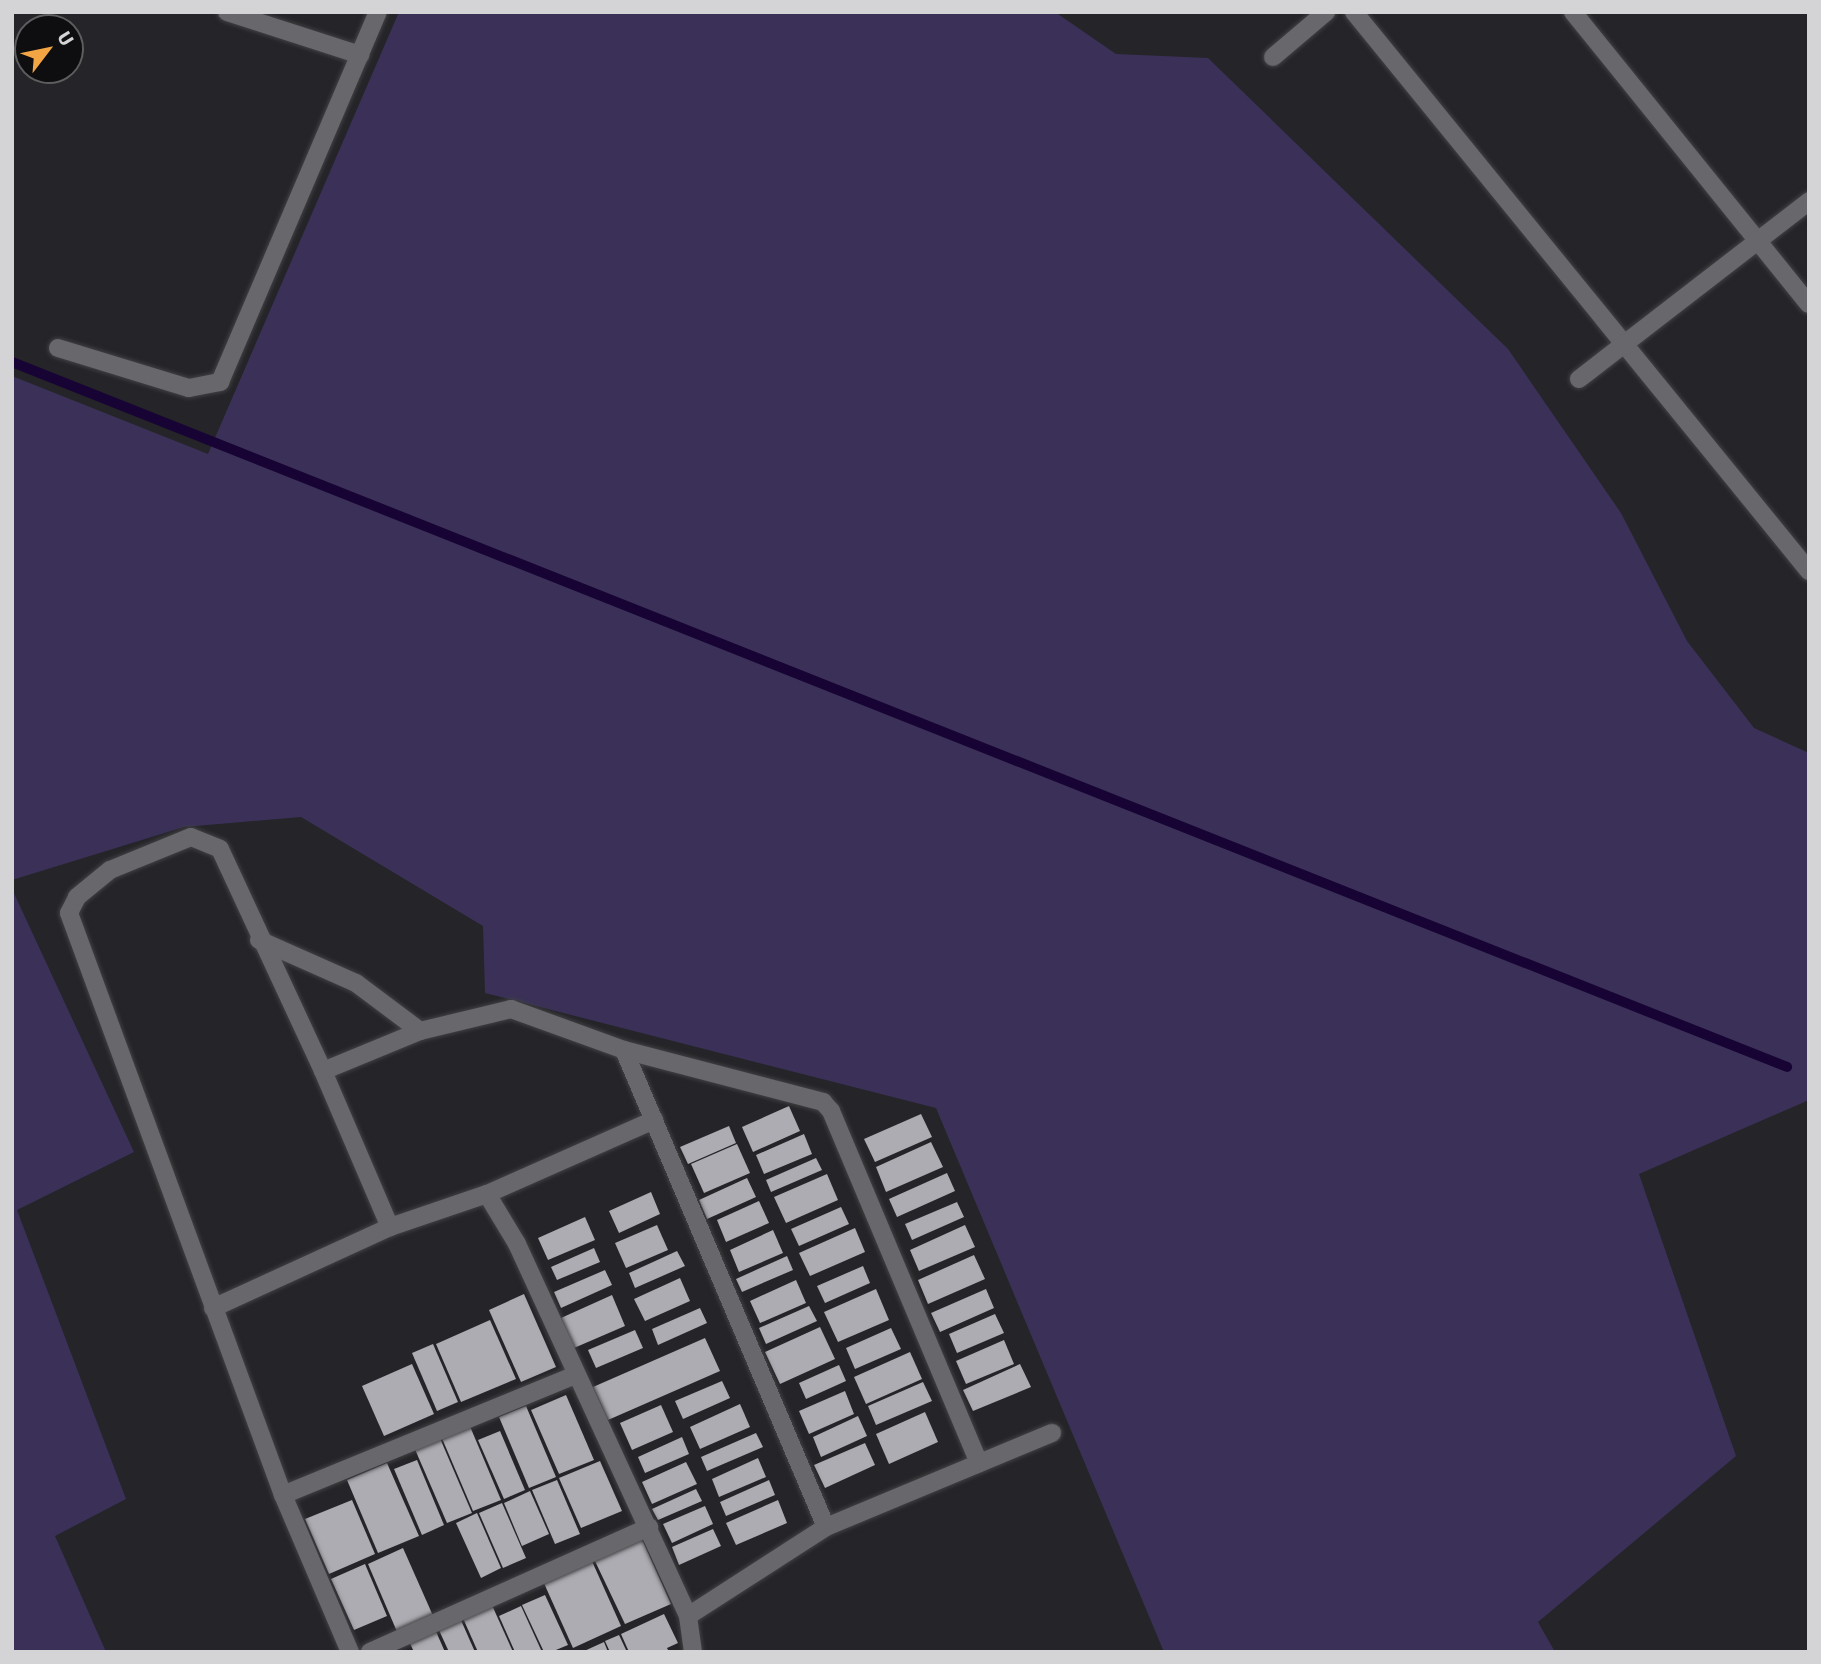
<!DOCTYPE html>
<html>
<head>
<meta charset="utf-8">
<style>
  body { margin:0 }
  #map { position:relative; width:1821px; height:1664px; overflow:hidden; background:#252428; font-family:"Fira Sans",sans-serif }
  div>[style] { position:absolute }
  .green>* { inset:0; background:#3b3158 }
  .stream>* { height:10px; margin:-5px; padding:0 5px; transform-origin:5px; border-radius:5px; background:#170435 }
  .building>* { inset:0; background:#adacb2 }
  .roads { filter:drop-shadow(0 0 2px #414144) drop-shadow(0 0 2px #414144) }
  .street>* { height:18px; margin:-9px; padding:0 9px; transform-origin:9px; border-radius:9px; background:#68676c }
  span { translate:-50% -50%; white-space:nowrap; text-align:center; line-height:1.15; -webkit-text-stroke:7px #0e0e10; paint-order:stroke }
  .frame { position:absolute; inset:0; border:14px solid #d4d4d6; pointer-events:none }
  .north { position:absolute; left:14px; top:14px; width:70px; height:70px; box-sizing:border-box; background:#0e0e10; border:2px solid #5d5d5f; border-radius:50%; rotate:58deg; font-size:19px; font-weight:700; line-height:28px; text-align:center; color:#d4d4d6 }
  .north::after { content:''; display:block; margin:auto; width:24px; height:32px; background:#f3a443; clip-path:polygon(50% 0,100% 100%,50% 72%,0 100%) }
</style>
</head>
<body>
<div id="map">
  <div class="green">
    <i style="clip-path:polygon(399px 12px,1055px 12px,1116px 54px,1208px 58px,1508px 349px,1621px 513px,1687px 641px,1754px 728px,1809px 753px,1809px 1100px,1639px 1174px,1736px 1456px,1538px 1622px,1555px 1652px,1164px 1652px,936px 1108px,485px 993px,483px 926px,301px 817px,184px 827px,12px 880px,12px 376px,208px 454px)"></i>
    <i style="clip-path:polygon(12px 889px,134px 1152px,17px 1210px,126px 1499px,55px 1536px,106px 1652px,12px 1652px)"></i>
  </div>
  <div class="stream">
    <i style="left:12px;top:362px;width:1910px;rotate:21.66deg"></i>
  </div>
  <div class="building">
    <i style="clip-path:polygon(789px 1106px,800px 1131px,753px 1152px,742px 1127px)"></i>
    <i style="clip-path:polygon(921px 1114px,932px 1137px,875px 1162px,864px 1139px)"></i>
    <i style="clip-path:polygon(729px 1126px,736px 1143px,688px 1164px,680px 1147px)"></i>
    <i style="clip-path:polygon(804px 1134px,812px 1154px,764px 1174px,756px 1155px)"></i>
    <i style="clip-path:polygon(931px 1142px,943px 1167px,886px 1192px,876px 1167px)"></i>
    <i style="clip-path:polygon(737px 1144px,750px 1173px,704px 1193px,691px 1164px)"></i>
    <i style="clip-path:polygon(816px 1158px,822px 1170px,771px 1192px,766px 1180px)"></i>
    <i style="clip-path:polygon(947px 1173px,955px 1191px,897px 1217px,889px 1199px)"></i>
    <i style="clip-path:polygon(827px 1174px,838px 1200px,786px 1223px,774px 1197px)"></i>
    <i style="clip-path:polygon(747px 1178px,756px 1197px,707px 1219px,699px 1200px)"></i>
    <i style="clip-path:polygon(651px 1192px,660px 1214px,619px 1233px,609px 1211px)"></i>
    <i style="clip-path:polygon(759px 1201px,769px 1223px,726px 1242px,717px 1220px)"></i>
    <i style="clip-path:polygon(957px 1202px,964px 1217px,912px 1240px,905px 1224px)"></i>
    <i style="clip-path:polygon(841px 1207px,849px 1224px,799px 1246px,791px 1229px)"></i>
    <i style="clip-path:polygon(585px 1217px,595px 1240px,548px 1260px,538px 1238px)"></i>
    <i style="clip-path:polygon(657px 1225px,668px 1250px,626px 1268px,615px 1243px)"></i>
    <i style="clip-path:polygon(965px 1225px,975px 1247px,919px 1271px,910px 1250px)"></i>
    <i style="clip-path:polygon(855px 1228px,865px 1252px,810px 1276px,799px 1253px)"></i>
    <i style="clip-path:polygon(773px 1230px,783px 1253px,739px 1272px,730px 1250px)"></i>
    <i style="clip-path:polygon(594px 1248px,600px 1262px,557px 1280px,551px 1267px)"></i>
    <i style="clip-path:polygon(677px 1251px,685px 1266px,635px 1288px,629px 1273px)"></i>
    <i style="clip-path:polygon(974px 1255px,985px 1279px,928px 1304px,918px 1280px)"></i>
    <i style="clip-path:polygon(787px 1256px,793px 1270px,742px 1292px,736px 1279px)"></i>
    <i style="clip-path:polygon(863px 1266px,870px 1283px,825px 1303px,817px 1286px)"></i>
    <i style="clip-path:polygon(605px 1270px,612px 1285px,561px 1308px,554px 1292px)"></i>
    <i style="clip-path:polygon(680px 1278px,690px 1301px,645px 1321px,634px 1299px)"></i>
    <i style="clip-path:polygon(796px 1280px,806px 1303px,760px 1323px,750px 1301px)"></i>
    <i style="clip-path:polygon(876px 1289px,889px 1320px,838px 1342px,824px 1312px)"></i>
    <i style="clip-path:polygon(986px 1289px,994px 1308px,940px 1332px,931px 1313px)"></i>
    <i style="clip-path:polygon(524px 1294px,556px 1367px,521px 1382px,489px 1310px)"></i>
    <i style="clip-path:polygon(612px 1295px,625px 1326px,574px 1348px,561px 1318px)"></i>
    <i style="clip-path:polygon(809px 1306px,817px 1321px,766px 1344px,759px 1328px)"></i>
    <i style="clip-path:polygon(700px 1308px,707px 1323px,658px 1345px,652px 1329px)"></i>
    <i style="clip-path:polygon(995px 1314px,1004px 1333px,957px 1353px,949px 1334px)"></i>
    <i style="clip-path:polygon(490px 1320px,516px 1379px,461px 1402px,436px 1344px)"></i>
    <i style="clip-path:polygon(820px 1327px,835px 1359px,780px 1384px,765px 1352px)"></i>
    <i style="clip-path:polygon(891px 1328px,901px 1349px,855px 1369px,846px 1348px)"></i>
    <i style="clip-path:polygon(635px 1330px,643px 1348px,596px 1368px,588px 1350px)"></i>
    <i style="clip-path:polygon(705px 1338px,720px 1371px,608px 1420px,593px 1387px)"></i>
    <i style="clip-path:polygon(1004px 1340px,1014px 1364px,966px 1384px,956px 1361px)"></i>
    <i style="clip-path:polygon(433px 1344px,458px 1402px,437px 1411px,412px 1353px)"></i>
    <i style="clip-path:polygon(910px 1352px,922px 1379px,866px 1404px,854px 1377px)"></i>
    <i style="clip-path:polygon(412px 1364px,434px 1414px,384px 1436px,362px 1386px)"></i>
    <i style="clip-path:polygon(1020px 1364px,1031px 1387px,973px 1411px,963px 1390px)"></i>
    <i style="clip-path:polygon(839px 1365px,846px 1381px,806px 1399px,799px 1383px)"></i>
    <i style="clip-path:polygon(722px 1381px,730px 1398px,683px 1419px,675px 1401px)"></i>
    <i style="clip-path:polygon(923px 1382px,932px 1401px,876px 1425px,868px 1406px)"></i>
    <i style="clip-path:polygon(845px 1391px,854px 1414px,809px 1434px,799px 1411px)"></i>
    <i style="clip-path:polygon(566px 1395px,594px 1460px,559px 1474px,531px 1410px)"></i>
    <i style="clip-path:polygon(740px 1404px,750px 1427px,700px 1449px,690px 1427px)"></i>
    <i style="clip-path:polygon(661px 1405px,673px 1432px,632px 1450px,620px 1423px)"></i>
    <i style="clip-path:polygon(526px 1406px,556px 1477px,529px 1488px,499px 1417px)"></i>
    <i style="clip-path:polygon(925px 1412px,938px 1442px,889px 1464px,876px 1434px)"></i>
    <i style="clip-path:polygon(858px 1416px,867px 1436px,821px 1457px,813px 1437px)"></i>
    <i style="clip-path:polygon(469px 1424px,501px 1500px,473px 1511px,441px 1436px)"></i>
    <i style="clip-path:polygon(500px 1431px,525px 1490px,504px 1499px,478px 1440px)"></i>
    <i style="clip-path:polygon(756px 1433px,763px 1447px,707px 1471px,701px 1457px)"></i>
    <i style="clip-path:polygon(439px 1436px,472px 1513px,447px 1523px,414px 1447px)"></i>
    <i style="clip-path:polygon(682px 1437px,689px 1454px,645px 1473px,638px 1457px)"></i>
    <i style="clip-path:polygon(865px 1443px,875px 1465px,825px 1488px,814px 1465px)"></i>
    <i style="clip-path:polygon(758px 1458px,766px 1477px,719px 1497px,712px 1479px)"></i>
    <i style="clip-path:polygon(417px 1460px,444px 1525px,422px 1535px,394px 1469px)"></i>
    <i style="clip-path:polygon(600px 1461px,622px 1511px,581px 1528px,559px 1478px)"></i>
    <i style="clip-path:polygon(686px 1462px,697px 1484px,652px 1504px,642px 1482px)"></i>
    <i style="clip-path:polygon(387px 1463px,419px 1536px,378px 1553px,347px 1480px)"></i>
    <i style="clip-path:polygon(557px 1480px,580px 1534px,555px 1544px,532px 1490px)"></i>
    <i style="clip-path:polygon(769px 1480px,775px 1495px,726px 1516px,720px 1502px)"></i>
    <i style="clip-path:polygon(696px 1489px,702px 1501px,658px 1520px,652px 1509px)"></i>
    <i style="clip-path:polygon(530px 1491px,549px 1534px,522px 1546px,504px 1503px)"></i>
    <i style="clip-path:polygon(352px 1500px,375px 1554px,329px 1574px,305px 1519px)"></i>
    <i style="clip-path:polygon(778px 1500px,787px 1523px,736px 1545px,726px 1523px)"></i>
    <i style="clip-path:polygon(502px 1503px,526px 1558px,503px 1568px,479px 1513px)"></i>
    <i style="clip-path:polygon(705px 1506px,713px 1524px,672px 1543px,663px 1524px)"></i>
    <i style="clip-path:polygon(477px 1513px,501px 1568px,481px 1578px,456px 1523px)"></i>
    <i style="clip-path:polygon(713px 1529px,721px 1546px,679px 1565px,672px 1547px)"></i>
    <i style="clip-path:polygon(641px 1537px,671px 1604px,625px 1624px,594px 1559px)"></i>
    <i style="clip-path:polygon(403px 1548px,434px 1618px,398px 1634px,368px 1564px)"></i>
    <i style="clip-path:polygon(591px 1559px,621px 1626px,573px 1648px,543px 1581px)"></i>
    <i style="clip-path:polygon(365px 1564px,387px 1616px,354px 1630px,331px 1579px)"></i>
    <i style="clip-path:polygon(545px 1595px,568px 1645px,551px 1652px,544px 1652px,522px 1605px)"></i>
    <i style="clip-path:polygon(491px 1603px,513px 1652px,478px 1652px,462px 1616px)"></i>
    <i style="clip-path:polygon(521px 1606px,542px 1652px,515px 1652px,499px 1616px)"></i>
    <i style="clip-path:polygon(664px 1614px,678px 1643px,667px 1648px,669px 1652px,629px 1652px,621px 1634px)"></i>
    <i style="clip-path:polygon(460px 1618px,475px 1652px,449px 1652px,438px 1628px)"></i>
    <i style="clip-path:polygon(434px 1627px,445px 1652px,414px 1652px,408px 1639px)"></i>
    <i style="clip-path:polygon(619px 1635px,627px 1652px,610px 1652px,605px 1641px)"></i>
    <i style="clip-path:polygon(604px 1642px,608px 1652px,582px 1652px)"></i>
  </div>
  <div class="roads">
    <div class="street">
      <i style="left:227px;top:12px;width:140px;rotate:17.9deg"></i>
      <i style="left:1354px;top:12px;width:721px;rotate:50.86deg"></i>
      <i style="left:1573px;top:12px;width:375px;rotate:51.1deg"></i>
      <i style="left:1273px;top:57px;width:70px;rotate:-40.3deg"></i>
      <i style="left:58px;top:348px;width:137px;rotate:17deg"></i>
      <i style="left:189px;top:388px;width:32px;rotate:-11deg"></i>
      <i style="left:220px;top:382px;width:402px;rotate:-66.9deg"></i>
      <i style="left:1579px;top:379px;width:291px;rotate:-37.7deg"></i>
      <i style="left:259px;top:940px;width:106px;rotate:23.9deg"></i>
      <i style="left:356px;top:983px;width:80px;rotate:36.9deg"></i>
      <i style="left:624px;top:1050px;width:518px;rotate:67.05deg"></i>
      <i style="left:323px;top:1071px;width:170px;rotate:66.8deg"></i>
      <i style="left:487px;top:1194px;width:183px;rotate:-23.9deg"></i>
      <i style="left:213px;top:1308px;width:195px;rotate:-24.6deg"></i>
      <i style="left:390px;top:1227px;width:102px;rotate:-18.8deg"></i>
      <i style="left:487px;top:1194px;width:58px;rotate:59deg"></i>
      <i style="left:517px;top:1244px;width:409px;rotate:65.3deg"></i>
      <i style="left:283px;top:1495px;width:317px;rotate:-22.3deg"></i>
      <i style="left:350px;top:1652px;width:171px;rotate:-113.1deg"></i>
      <i style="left:283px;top:1495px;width:620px;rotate:-110.19deg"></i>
      <i style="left:69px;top:913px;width:18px;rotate:-63deg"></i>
      <i style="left:77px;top:897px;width:43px;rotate:-39.3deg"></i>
      <i style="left:110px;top:870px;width:87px;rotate:-22.2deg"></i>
      <i style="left:191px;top:837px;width:31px;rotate:22deg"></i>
      <i style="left:220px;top:849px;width:245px;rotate:65.1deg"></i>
      <i style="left:323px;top:1071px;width:105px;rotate:-22.4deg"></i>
      <i style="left:420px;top:1031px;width:94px;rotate:-13.6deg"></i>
      <i style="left:511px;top:1009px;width:120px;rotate:19.9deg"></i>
      <i style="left:624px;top:1050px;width:206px;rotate:14.6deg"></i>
      <i style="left:823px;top:1102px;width:12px;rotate:48deg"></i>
      <i style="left:831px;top:1111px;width:382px;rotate:67.2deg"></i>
      <i style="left:370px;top:1652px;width:306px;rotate:-24.1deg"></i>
      <i style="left:693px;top:1652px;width:36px;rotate:-98deg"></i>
      <i style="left:688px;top:1616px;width:164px;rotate:-32.8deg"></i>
      <i style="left:826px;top:1527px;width:245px;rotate:-22.6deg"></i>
    </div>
  </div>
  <div class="frame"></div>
  <div class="north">U</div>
</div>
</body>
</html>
